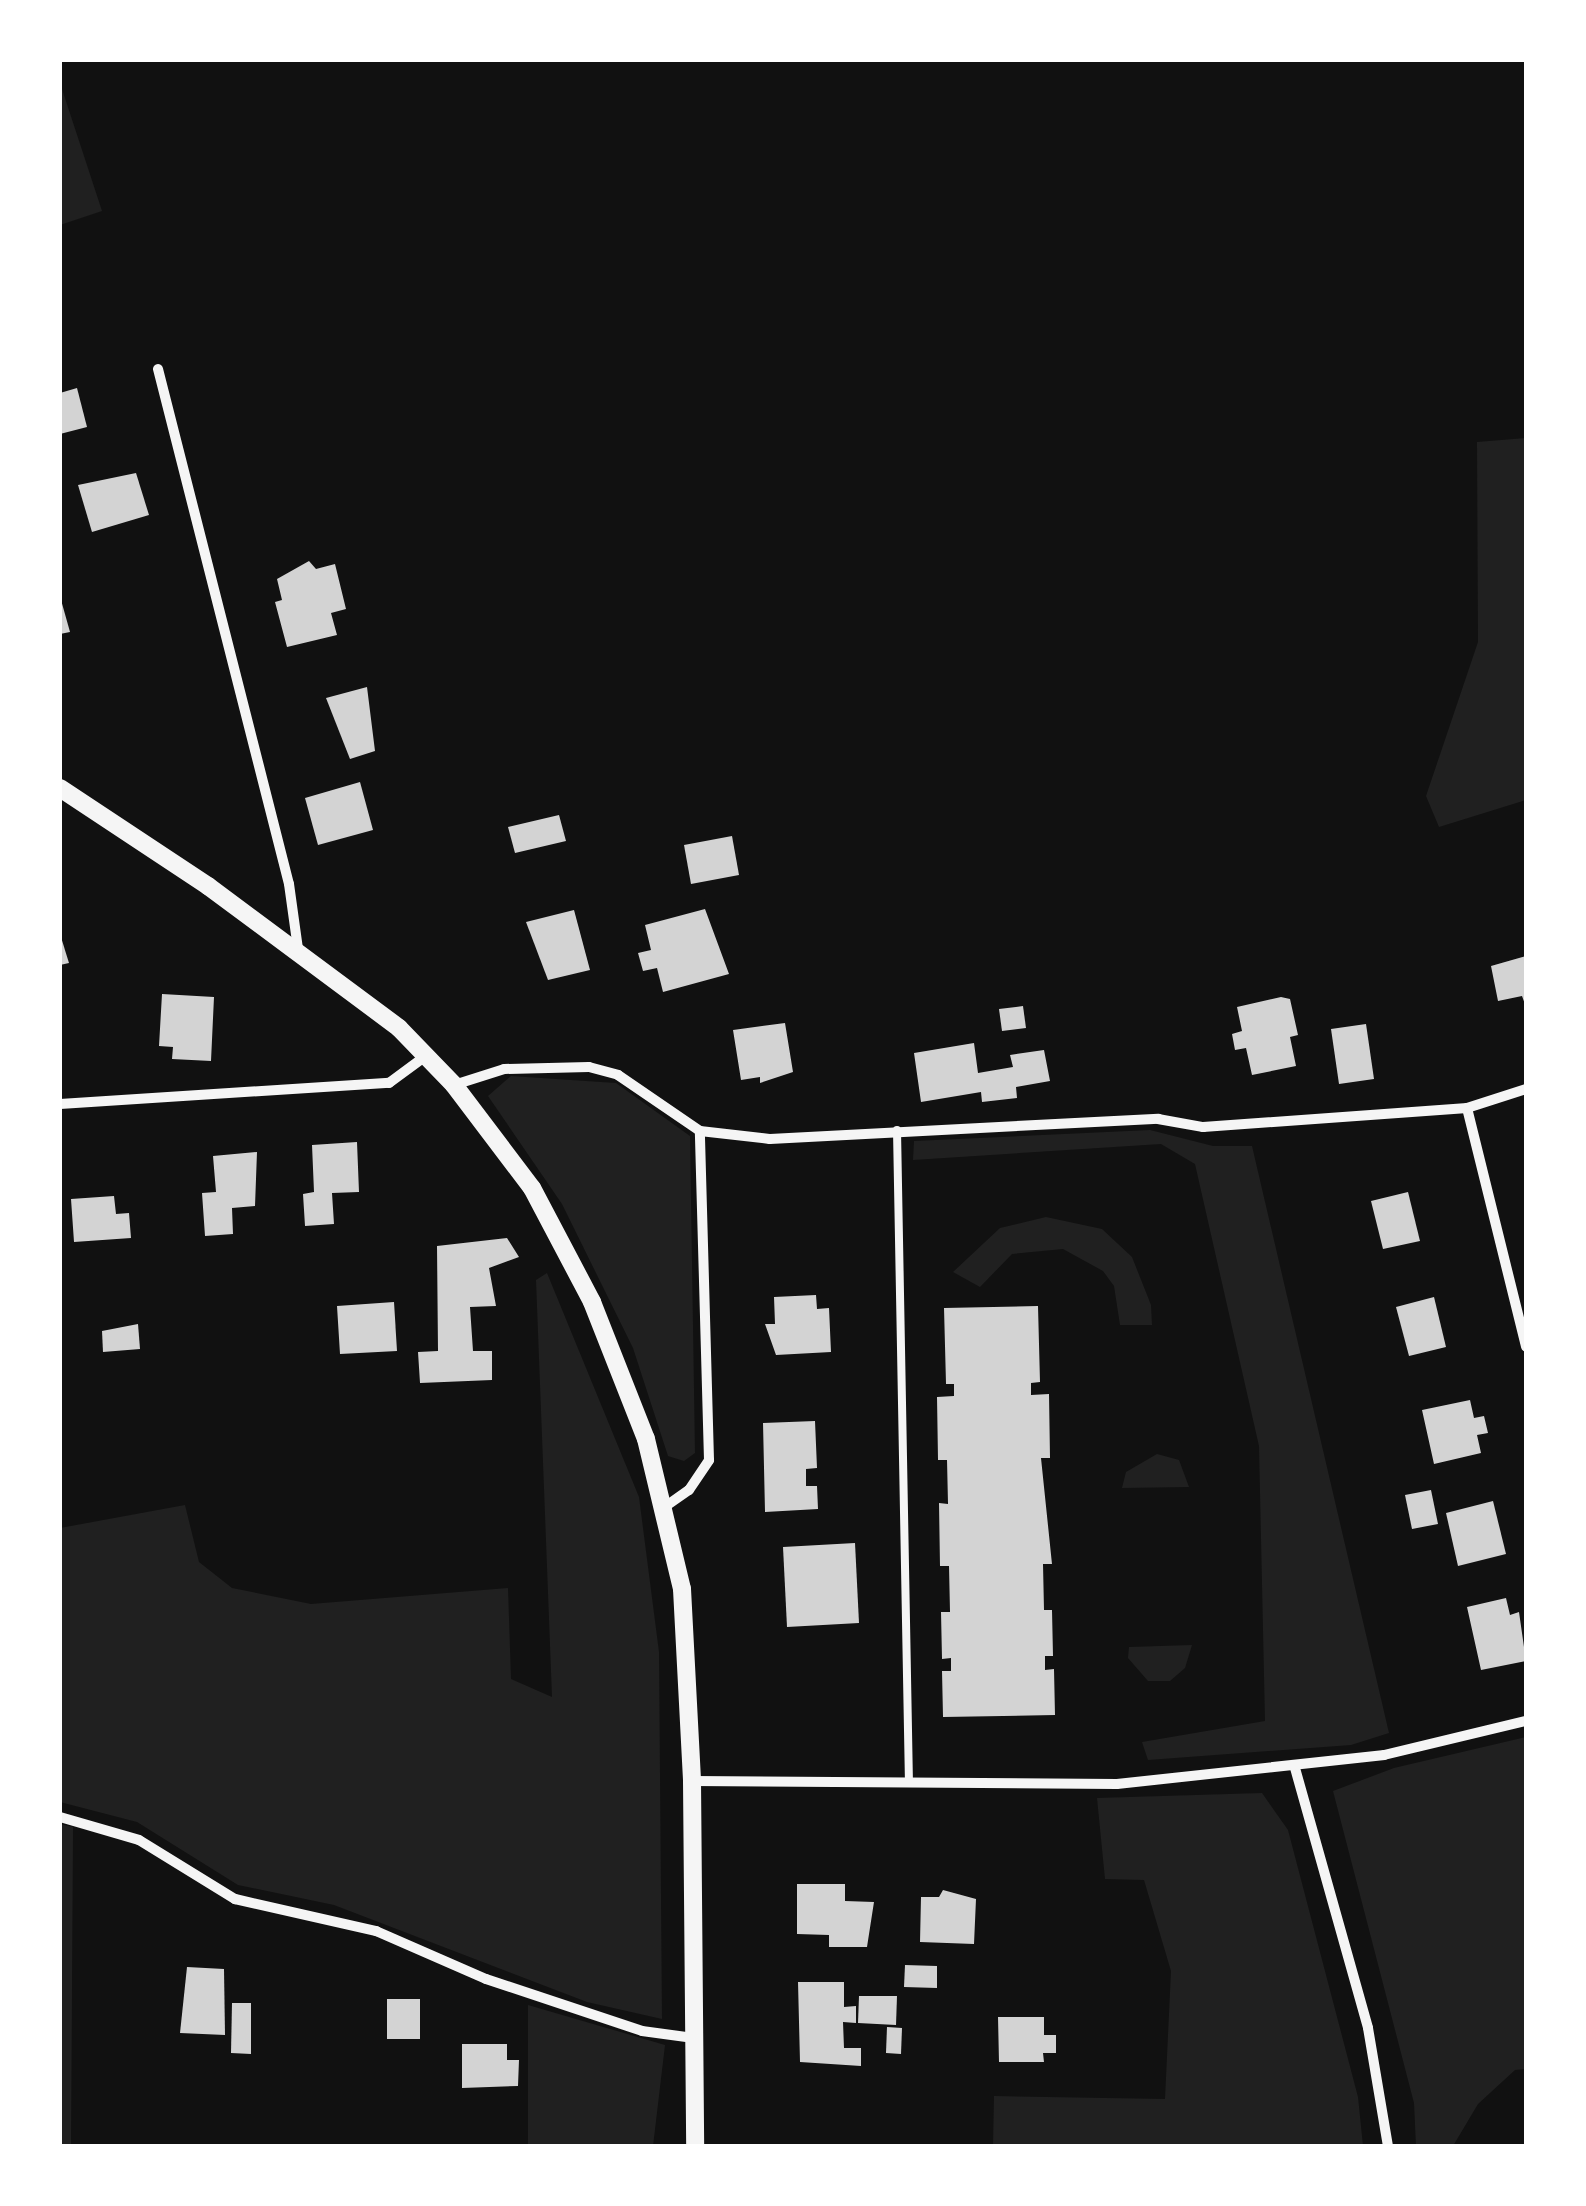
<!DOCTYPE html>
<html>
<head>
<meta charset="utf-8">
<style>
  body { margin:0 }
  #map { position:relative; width:1586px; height:2206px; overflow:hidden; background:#111; font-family:Inter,sans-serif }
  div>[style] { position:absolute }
  .green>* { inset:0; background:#202020 }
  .building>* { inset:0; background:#d3d3d3 }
  .service>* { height:8px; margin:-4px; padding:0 4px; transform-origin:4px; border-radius:4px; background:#f5f5f5 }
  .minor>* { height:10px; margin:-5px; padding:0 5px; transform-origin:5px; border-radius:5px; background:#f5f5f5 }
  .tertiary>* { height:18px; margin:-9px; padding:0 9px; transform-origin:9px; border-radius:9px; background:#f5f5f5 }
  span { translate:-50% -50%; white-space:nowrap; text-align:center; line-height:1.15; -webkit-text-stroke:8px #fff; paint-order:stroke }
  .frame { position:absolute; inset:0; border:62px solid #fff; pointer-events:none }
</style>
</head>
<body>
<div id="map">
  <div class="green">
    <i style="clip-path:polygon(60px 83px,102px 211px,60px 225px)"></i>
    <i style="clip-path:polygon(1526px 438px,1526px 800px,1439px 827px,1426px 796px,1478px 642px,1477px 442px)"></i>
    <i style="clip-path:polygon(511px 1076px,616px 1083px,690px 1136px,695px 1453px,684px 1461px,668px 1456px,633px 1348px,562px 1204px,488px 1096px)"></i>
    <i style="clip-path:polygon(1150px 1130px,1213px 1146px,1252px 1146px,1389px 1733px,1351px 1745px,1148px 1760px,1142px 1742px,1265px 1721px,1259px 1446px,1195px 1164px,1161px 1144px,913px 1160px,914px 1141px)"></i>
    <i style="clip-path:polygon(1046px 1217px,1102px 1229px,1132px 1257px,1151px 1305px,1152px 1325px,1120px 1325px,1114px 1286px,1103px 1271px,1063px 1249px,1012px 1254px,980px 1287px,953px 1272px,1000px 1228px)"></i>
    <i style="clip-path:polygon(547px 1273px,639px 1497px,659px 1652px,662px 2019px,587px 2002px,334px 1905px,238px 1885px,137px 1822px,60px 1802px,60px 1528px,185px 1505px,199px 1562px,232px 1588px,311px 1604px,508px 1588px,511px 1679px,552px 1697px,536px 1280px)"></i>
    <i style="clip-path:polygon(1157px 1454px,1179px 1460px,1189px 1487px,1122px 1488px,1126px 1472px)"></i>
    <i style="clip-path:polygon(1192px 1645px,1185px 1668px,1170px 1681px,1148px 1681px,1128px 1658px,1129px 1647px)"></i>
    <i style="clip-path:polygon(1526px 1737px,1526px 2069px,1515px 2070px,1478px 2104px,1453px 2146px,1416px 2146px,1414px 2103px,1333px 1791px,1394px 1768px)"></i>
    <i style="clip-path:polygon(1262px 1793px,1288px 1830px,1358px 2097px,1363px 2146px,993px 2146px,994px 2096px,1165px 2099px,1171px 1971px,1144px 1880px,1105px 1879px,1097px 1798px)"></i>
    <i style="clip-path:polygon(60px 1824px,73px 1827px,71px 2146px,60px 2146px)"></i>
    <i style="clip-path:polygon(528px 2005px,665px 2045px,653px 2146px,528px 2146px)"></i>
  </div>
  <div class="building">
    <i style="clip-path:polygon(77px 388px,87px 427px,60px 434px,60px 393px)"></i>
    <i style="clip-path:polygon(136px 473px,149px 515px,92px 532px,78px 485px)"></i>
    <i style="clip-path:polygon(309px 561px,316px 569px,335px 564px,346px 609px,331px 613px,337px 635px,287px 647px,275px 602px,282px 600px,277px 579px)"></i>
    <i style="clip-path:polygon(61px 600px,70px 632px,60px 634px,60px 601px)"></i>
    <i style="clip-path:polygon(367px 687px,375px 751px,350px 759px,326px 698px)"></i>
    <i style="clip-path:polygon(360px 782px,373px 830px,318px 845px,305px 798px)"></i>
    <i style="clip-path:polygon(559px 815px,566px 841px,515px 853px,508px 827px)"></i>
    <i style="clip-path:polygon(732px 836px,739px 875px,691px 884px,684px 845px)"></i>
    <i style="clip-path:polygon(705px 909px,729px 974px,663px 992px,657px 968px,643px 971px,638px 953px,651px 950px,645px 925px)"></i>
    <i style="clip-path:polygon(574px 910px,590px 970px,548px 980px,526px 922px)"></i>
    <i style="clip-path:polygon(60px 934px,69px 963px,60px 965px)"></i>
    <i style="clip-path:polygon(1526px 956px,1526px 1007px,1522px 996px,1498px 1001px,1491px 966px)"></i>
    <i style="clip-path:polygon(162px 994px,214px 997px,211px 1061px,172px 1059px,173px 1047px,159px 1046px)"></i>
    <i style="clip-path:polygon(1281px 997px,1290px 999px,1298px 1035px,1290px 1037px,1296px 1066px,1252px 1075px,1246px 1048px,1235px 1050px,1232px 1034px,1242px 1031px,1237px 1007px)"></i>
    <i style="clip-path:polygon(1023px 1006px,1026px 1028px,1002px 1031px,999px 1009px)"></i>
    <i style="clip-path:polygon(785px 1023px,793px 1072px,760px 1083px,760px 1077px,741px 1080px,733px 1030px)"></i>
    <i style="clip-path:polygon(1366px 1024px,1374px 1079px,1339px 1084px,1331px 1029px)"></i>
    <i style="clip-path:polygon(974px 1043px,978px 1073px,1013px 1067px,1010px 1055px,1044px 1050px,1050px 1081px,1016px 1087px,1017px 1098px,982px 1102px,981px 1092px,921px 1102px,914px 1053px)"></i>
    <i style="clip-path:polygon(357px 1142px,359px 1192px,332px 1193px,334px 1224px,305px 1226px,303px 1194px,314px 1192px,312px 1145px)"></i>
    <i style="clip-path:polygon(257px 1152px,255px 1206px,232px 1208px,233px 1234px,205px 1236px,202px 1193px,216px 1192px,213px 1156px)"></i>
    <i style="clip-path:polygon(1408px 1192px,1420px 1241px,1383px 1249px,1371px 1201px)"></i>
    <i style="clip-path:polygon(114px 1196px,116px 1214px,129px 1213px,131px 1238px,74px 1242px,71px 1199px)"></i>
    <i style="clip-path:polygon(507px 1238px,519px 1257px,489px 1268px,496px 1306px,470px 1307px,473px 1351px,492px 1351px,492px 1380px,420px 1383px,418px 1352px,438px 1351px,437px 1246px)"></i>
    <i style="clip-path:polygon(816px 1295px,817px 1309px,829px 1308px,831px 1352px,776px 1355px,765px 1324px,775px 1324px,774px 1297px)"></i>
    <i style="clip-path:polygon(1434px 1297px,1446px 1347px,1409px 1356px,1396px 1307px)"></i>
    <i style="clip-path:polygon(394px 1302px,397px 1351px,340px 1354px,337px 1306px)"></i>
    <i style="clip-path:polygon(1038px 1306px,1040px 1382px,1031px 1383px,1031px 1395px,1049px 1394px,1050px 1458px,1041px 1458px,1052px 1564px,1043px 1564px,1044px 1610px,1052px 1610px,1053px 1656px,1045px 1656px,1045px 1670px,1054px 1669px,1055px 1715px,943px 1717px,942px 1671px,951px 1671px,951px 1658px,942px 1659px,941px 1612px,950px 1612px,949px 1566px,940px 1566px,939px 1503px,948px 1504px,947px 1460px,938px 1460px,937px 1397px,954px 1396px,954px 1384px,946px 1384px,944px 1308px)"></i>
    <i style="clip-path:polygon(138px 1324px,140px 1349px,103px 1352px,102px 1331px)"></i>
    <i style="clip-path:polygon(1470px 1400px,1474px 1418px,1484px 1416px,1488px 1433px,1477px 1435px,1481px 1453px,1434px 1464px,1422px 1410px)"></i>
    <i style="clip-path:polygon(815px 1421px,817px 1468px,806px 1469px,806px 1486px,817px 1486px,818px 1509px,765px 1512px,763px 1423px)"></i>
    <i style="clip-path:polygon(1431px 1490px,1438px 1524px,1412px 1529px,1405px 1495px)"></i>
    <i style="clip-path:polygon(1493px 1501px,1506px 1554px,1458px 1566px,1446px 1513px)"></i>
    <i style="clip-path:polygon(855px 1543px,859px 1623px,787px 1627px,783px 1547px)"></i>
    <i style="clip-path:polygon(1506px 1598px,1510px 1615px,1519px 1612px,1526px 1661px,1481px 1670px,1467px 1607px)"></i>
    <i style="clip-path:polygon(797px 1884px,845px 1884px,845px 1901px,874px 1902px,867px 1947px,829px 1947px,829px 1935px,797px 1934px)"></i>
    <i style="clip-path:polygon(943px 1890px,976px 1899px,974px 1944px,920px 1942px,921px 1897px,939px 1897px)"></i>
    <i style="clip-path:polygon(905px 1965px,937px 1966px,937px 1988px,904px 1987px)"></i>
    <i style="clip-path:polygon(187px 1967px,224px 1969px,225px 2035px,180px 2033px)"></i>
    <i style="clip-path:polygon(798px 1982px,844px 1982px,844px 2007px,856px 2006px,856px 2023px,843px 2022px,844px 2048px,861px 2048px,861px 2066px,800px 2062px)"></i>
    <i style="clip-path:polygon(859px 1996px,897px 1996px,896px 2025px,858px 2023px)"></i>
    <i style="clip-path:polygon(387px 1999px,420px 1999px,420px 2039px,387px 2039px)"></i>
    <i style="clip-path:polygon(232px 2003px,251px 2003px,251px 2054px,231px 2053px)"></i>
    <i style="clip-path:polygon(998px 2017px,1044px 2017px,1044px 2035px,1056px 2035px,1056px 2053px,1043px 2053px,1044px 2062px,999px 2062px)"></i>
    <i style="clip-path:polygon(887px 2027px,902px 2028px,901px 2054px,886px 2053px)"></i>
    <i style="clip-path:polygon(462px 2044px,507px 2044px,507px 2060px,519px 2060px,518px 2086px,462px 2088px)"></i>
  </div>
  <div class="service">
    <i style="left:897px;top:1130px;width:652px;rotate:88.95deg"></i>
  </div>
  <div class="minor">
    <i style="left:158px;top:369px;width:531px;rotate:75.73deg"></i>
    <i style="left:289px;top:884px;width:66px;rotate:82.1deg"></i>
    <i style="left:454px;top:1085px;width:52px;rotate:-17.7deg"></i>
    <i style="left:504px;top:1069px;width:85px;rotate:-1.3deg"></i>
    <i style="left:589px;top:1067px;width:30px;rotate:15deg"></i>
    <i style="left:618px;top:1075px;width:99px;rotate:34.3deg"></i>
    <i style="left:700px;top:1131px;width:70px;rotate:6.5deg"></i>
    <i style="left:770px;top:1139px;width:389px;rotate:-3deg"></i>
    <i style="left:1158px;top:1119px;width:46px;rotate:10.1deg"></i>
    <i style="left:1203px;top:1127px;width:265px;rotate:-4.1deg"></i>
    <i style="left:1467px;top:1108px;width:62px;rotate:-17.9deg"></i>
    <i style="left:60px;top:1104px;width:330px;rotate:-3.7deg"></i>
    <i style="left:389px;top:1083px;width:47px;rotate:-36.4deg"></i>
    <i style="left:1467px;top:1108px;width:246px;rotate:76.1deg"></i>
    <i style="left:666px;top:1506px;width:28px;rotate:-35deg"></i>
    <i style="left:689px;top:1490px;width:36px;rotate:-56deg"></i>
    <i style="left:709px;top:1460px;width:329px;rotate:-91.6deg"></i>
    <i style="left:1295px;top:1768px;width:270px;rotate:74.3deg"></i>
    <i style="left:1368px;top:2028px;width:120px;rotate:80.4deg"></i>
    <i style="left:692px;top:1781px;width:425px;rotate:0.4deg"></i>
    <i style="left:1117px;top:1784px;width:269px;rotate:-6.2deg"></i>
    <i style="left:1384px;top:1755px;width:146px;rotate:-13.5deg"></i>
    <i style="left:60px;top:1817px;width:82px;rotate:16.2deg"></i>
    <i style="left:139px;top:1840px;width:113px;rotate:31.6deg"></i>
    <i style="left:235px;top:1899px;width:145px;rotate:12.8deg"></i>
    <i style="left:376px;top:1931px;width:120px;rotate:23.6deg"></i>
    <i style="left:486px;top:1979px;width:164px;rotate:18.4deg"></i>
    <i style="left:642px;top:2031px;width:52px;rotate:7.7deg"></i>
  </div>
  <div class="tertiary">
    <i style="left:60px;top:788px;width:178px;rotate:33.5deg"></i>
    <i style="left:208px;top:886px;width:238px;rotate:36.6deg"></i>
    <i style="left:399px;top:1028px;width:79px;rotate:46deg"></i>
    <i style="left:454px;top:1085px;width:129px;rotate:52.9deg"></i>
    <i style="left:532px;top:1188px;width:129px;rotate:62.2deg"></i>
    <i style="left:592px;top:1302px;width:147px;rotate:68.5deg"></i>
    <i style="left:646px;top:1439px;width:154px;rotate:76.5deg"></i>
    <i style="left:682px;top:1589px;width:192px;rotate:87deg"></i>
    <i style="left:692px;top:1781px;width:365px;rotate:89.5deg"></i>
  </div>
  <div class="frame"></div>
</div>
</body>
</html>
